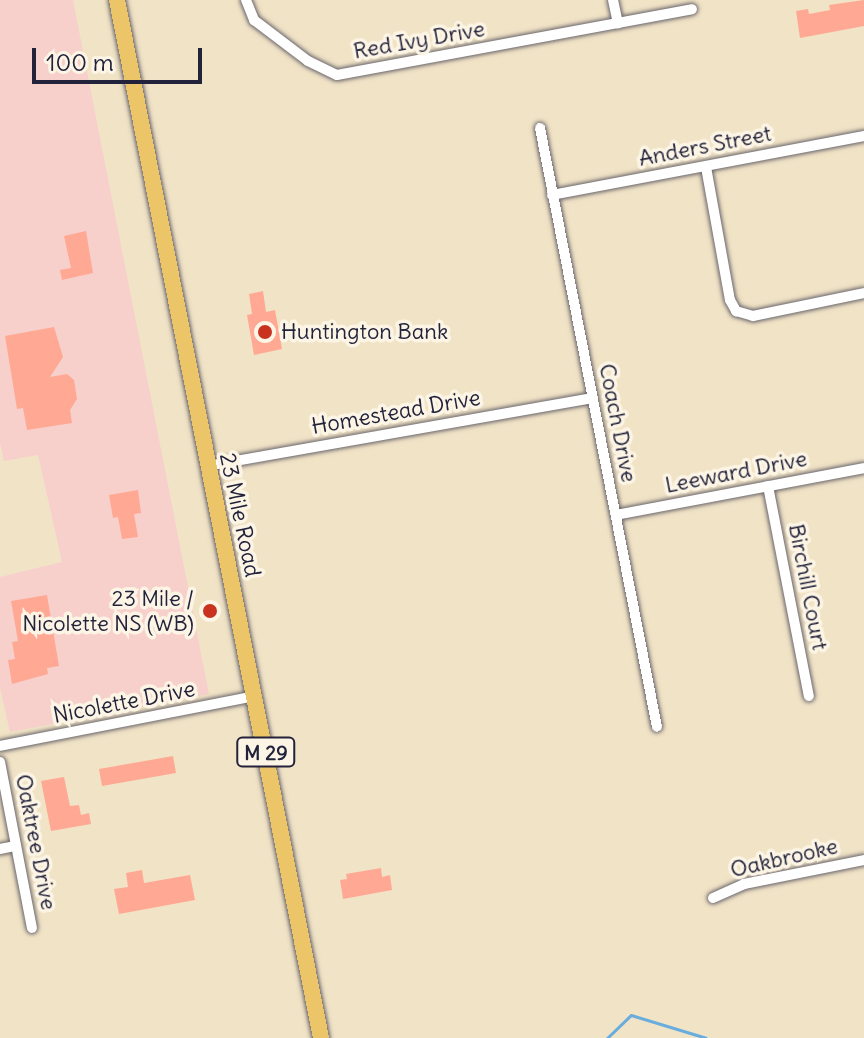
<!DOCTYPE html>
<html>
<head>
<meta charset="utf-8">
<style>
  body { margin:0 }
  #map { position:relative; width:864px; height:1038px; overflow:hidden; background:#f1e3c6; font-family:Delius,sans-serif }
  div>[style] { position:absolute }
  .built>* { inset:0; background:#f7d0cc }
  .stream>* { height:3px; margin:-1.5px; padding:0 1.5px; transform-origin:1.5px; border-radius:1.5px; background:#69adde }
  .building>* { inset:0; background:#ffa894 }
  .roads { filter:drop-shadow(0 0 2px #6a666c) drop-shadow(0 0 2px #6a666c) }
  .minor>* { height:10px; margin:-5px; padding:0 5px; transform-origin:5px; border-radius:5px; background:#fff }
  .primary>* { height:16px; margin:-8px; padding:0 8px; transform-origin:8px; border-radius:8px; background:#ecc569 }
  .dots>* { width:22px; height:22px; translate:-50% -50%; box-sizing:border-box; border:4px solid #fcf5e5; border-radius:50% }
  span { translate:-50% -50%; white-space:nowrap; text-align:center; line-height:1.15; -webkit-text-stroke:7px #fcf5e5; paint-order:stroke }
  .shield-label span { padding:2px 6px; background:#fcf5e5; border:2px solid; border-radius:6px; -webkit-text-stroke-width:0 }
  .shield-label { font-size:20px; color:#22223b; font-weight:700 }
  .street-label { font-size:22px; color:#22223b }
  .poi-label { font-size:22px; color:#22223b }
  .left { translate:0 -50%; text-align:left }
  .right { translate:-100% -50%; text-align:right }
  .scale { position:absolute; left:32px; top:48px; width:170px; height:36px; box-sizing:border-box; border:4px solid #22223b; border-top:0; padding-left:10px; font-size:24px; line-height:28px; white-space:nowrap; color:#22223b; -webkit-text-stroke:6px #fcf5e5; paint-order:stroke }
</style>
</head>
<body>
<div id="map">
  <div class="built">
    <i style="clip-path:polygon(0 0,73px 0,209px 694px,10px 732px,0 688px,0 577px,62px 562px,38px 455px,4px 461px,0 443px)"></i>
  </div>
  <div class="stream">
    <i style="left:607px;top:1038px;width:33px;rotate:-44deg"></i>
    <i style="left:631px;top:1015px;width:78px;rotate:17deg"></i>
  </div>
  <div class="building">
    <i style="clip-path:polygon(864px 0,864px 26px,800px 38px,796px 11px,808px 9px,809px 14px,830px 10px,829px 5px)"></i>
    <i style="clip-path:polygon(86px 231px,93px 273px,62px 280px,60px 270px,71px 268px,64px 236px)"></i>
    <i style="clip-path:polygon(263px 291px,266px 312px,275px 310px,282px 349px,254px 355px,247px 315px,252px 314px,249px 294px)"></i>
    <i style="clip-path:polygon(54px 327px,63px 357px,50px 377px,67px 374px,74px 380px,77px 399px,70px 410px,72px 423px,27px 430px,23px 408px,17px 409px,5px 336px)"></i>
    <i style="clip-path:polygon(138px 490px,141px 513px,134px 514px,138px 537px,122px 539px,118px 517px,113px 518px,109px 495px)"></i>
    <i style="clip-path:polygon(47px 595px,59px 666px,47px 668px,48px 674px,12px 684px,8px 660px,15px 659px,12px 642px,18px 641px,11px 601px)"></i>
    <i style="clip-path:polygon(173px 756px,176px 773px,102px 786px,99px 769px)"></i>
    <i style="clip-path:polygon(64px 777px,70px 806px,79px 805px,81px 815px,89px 813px,91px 824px,51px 831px,41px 781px)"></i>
    <i style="clip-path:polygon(381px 868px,382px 877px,390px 875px,392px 890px,343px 899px,340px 880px,347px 879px,346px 874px)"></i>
    <i style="clip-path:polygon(142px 870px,144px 883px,190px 875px,195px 900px,119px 914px,114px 889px,128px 887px,126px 873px)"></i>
  </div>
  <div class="roads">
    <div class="minor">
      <i style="left:246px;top:0;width:22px;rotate:68deg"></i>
      <i style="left:254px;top:20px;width:68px;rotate:37.2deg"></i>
      <i style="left:308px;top:61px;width:32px;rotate:26deg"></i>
      <i style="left:337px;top:75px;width:361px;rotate:-10.5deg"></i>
      <i style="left:613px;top:0;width:24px;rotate:78deg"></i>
      <i style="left:540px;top:128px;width:610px;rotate:78.95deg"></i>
      <i style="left:706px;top:167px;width:135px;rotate:79.8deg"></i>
      <i style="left:730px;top:300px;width:13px;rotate:61deg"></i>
      <i style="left:736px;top:311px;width:18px;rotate:16deg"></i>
      <i style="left:753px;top:316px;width:113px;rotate:-11.7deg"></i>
      <i style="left:552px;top:195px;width:318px;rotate:-10.7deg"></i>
      <i style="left:207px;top:466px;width:391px;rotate:-10deg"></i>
      <i style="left:768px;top:486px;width:214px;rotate:79deg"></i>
      <i style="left:616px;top:515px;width:252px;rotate:-10.7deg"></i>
      <i style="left:0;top:746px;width:261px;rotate:-11.1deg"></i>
      <i style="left:0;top:762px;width:169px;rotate:79.1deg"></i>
      <i style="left:0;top:849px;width:16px;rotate:-11deg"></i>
      <i style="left:713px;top:898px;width:34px;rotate:-24deg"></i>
      <i style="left:744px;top:884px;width:122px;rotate:-11.3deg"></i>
    </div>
    <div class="primary">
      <i style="left:117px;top:0;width:1058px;rotate:78.88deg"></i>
    </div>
  </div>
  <div class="dots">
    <i style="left:265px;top:332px;background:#c8321e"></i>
    <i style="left:210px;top:611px;background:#c8321e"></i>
  </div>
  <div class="shield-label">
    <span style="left:266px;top:752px">M 29</span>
  </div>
  <div class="street-label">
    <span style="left:419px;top:40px;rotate:-10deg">Red Ivy Drive</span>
    <span style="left:705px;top:146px;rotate:-11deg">Anders Street</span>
    <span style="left:396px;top:412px;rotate:-10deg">Homestead Drive</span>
    <span style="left:618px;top:423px;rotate:79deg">Coach Drive</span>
    <span style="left:736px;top:472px;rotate:-11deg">Leeward Drive</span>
    <span style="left:240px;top:515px;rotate:78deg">23 Mile Road</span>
    <span style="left:808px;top:587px;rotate:79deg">Birchill Court</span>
    <span style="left:124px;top:702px;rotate:-11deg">Nicolette Drive</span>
    <span style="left:36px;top:842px;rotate:79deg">Oaktree Drive</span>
    <span style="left:784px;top:858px;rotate:-13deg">Oakbrooke</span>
  </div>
  <div class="poi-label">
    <span class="left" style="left:281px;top:332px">Huntington Bank</span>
    <span class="right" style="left:194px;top:611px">23 Mile /<br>Nicolette NS (WB)</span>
  </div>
  <div class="scale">100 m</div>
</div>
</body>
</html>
